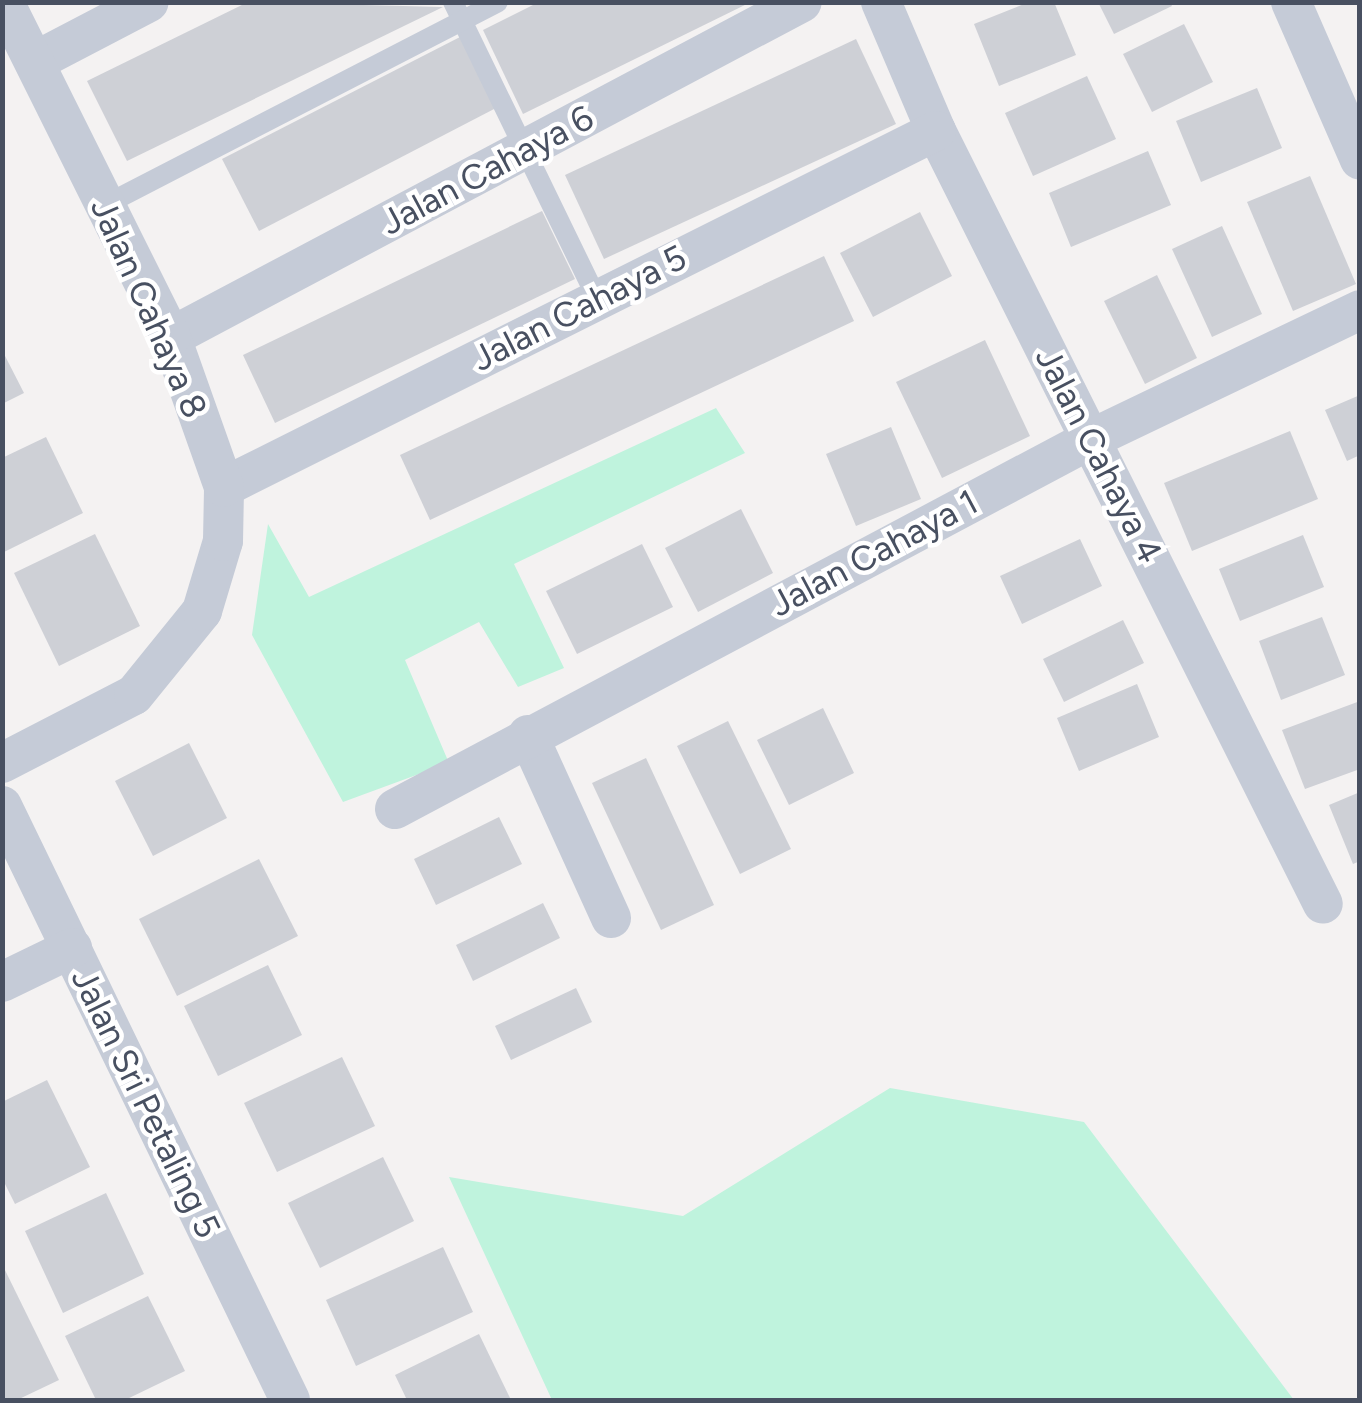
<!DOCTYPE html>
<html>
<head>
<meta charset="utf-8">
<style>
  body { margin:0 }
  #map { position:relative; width:1362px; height:1403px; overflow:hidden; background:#f4f2f2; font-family:Figtree,sans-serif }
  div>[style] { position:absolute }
  .green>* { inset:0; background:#bff3dd }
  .building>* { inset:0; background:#ced0d6 }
  .service>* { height:20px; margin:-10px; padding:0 10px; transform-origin:10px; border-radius:10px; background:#c5cbd7 }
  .minor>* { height:40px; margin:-20px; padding:0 20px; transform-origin:20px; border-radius:20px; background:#c5cbd7 }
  span { translate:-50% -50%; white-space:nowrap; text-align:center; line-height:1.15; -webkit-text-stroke:9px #fff; paint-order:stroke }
  .street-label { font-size:35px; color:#485061 }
  .frame { position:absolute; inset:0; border:5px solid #485061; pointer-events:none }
</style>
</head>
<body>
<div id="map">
  <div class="green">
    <i style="clip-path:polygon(716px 408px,745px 453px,514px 564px,564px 668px,518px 687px,479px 622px,405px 660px,449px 763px,343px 802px,252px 635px,268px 524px,309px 597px)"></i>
    <i style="clip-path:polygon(890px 1088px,1084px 1122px,1294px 1400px,552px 1400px,449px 1177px,683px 1216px)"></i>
  </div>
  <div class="building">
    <i style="clip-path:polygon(248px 2px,443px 7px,127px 161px,87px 81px)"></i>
    <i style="clip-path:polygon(539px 2px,751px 2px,523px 114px,483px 30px)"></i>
    <i style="clip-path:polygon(1029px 2px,1054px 2px,1076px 55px,999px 86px,974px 24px)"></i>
    <i style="clip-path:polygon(1098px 2px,1170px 2px,1172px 6px,1114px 34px)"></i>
    <i style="clip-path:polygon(1184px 24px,1213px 82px,1152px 112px,1123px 54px)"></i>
    <i style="clip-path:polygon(460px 37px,496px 108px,259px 231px,222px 159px)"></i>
    <i style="clip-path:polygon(856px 39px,896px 124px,604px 259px,565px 175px)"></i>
    <i style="clip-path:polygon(1087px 76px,1116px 139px,1033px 176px,1005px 113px)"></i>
    <i style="clip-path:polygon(1257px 88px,1282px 148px,1201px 182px,1176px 121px)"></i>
    <i style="clip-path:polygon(1148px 151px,1171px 205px,1071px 247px,1049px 193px)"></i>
    <i style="clip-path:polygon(1310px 176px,1356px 284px,1293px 311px,1247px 202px)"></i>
    <i style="clip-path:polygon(542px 211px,575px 279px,275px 423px,243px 355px)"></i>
    <i style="clip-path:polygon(920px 212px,952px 276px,873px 317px,840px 253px)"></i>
    <i style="clip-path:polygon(1222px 226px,1262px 314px,1212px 337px,1172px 249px)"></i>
    <i style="clip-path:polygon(824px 256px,854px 321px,430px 520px,400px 455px)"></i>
    <i style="clip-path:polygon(1157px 275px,1197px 358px,1145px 384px,1104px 301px)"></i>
    <i style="clip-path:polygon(985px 340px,1030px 436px,942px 478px,896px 382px)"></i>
    <i style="clip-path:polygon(2px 350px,24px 393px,2px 404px)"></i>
    <i style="clip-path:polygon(1360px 395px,1360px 455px,1347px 461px,1325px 410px)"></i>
    <i style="clip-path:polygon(891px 427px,921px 499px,856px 526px,826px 454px)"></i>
    <i style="clip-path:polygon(1290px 431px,1318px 499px,1192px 551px,1164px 483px)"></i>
    <i style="clip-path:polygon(46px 437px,83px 513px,2px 553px,2px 458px)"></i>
    <i style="clip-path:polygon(741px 509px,773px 573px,698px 612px,665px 548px)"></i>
    <i style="clip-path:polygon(95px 534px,140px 626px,59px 666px,14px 573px)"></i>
    <i style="clip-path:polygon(1303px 535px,1324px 587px,1240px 621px,1219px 569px)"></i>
    <i style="clip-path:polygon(1080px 539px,1102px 586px,1022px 624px,1000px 576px)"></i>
    <i style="clip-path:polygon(642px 544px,673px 607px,577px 654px,546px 591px)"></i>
    <i style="clip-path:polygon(1322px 617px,1345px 675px,1281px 700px,1259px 641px)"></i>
    <i style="clip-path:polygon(1123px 620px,1144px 663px,1064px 702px,1043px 659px)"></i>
    <i style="clip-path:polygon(1137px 684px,1159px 737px,1079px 771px,1057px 718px)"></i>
    <i style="clip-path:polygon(1360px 701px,1360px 769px,1305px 789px,1282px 730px)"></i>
    <i style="clip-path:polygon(823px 708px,854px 773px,789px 805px,757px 740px)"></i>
    <i style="clip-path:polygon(728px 721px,791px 849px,740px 874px,677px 746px)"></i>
    <i style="clip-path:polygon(189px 743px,227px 818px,153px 856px,115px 781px)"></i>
    <i style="clip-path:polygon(646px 758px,714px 905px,661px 930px,592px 783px)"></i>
    <i style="clip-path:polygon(1360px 792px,1360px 861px,1353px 864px,1329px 805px)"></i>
    <i style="clip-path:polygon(499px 817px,522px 864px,436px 905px,414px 859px)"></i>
    <i style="clip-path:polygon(259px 859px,298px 936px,177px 996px,139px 919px)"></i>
    <i style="clip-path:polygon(543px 903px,560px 938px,473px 981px,456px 945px)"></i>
    <i style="clip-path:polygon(268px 965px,302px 1035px,218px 1076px,184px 1006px)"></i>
    <i style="clip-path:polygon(576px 988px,592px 1022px,511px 1060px,495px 1026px)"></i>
    <i style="clip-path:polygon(342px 1057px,375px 1126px,277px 1172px,244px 1103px)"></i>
    <i style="clip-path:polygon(47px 1080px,90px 1167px,15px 1204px,2px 1178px,2px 1102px)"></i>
    <i style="clip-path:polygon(383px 1157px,414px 1221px,320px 1268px,288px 1203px)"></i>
    <i style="clip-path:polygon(106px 1193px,144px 1274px,63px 1313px,25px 1231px)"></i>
    <i style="clip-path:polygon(443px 1247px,473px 1312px,356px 1366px,326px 1300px)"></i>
    <i style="clip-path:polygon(2px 1264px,59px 1380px,17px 1400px,2px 1400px)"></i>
    <i style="clip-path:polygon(148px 1296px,185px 1371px,125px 1400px,96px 1400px,65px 1336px)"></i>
    <i style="clip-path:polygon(479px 1334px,511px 1400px,407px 1400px,395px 1375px)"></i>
  </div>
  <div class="service">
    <i style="left:453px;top:2px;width:330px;rotate:64.1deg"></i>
    <i style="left:105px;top:205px;width:442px;rotate:-27.3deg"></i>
  </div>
  <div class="minor">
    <i style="left:881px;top:2px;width:140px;rotate:66.9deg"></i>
    <i style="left:936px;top:131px;width:864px;rotate:63.41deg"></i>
    <i style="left:1291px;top:2px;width:172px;rotate:66.4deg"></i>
    <i style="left:36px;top:61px;width:127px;rotate:-27.6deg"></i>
    <i style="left:171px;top:337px;width:714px;rotate:-27.96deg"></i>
    <i style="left:224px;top:487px;width:796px;rotate:-26.57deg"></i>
    <i style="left:528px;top:735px;width:201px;rotate:65.6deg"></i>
    <i style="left:2px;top:763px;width:148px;rotate:-27.3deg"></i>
    <i style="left:134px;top:695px;width:108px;rotate:-51deg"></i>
    <i style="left:202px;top:611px;width:73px;rotate:-73.3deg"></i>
    <i style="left:223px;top:541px;width:54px;rotate:-88.9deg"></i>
    <i style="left:224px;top:487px;width:159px;rotate:-109.5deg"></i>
    <i style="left:171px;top:337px;width:374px;rotate:-116.5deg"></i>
    <i style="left:2px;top:806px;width:660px;rotate:64.13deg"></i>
    <i style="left:395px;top:809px;width:788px;rotate:-28deg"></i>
    <i style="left:1091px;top:439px;width:298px;rotate:-25.6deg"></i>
    <i style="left:2px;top:982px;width:78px;rotate:-25.9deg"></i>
  </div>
  <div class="street-label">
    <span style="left:487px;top:170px;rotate:-28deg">Jalan Cahaya 6</span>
    <span style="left:149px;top:308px;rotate:66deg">Jalan Cahaya 8</span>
    <span style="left:579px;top:308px;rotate:-27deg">Jalan Cahaya 5</span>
    <span style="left:1099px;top:455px;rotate:63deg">Jalan Cahaya 4</span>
    <span style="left:874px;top:553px;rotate:-28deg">Jalan Cahaya 1</span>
    <span style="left:146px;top:1103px;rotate:64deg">Jalan Sri Petaling 5</span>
  </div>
  <div class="frame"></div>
</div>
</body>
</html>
